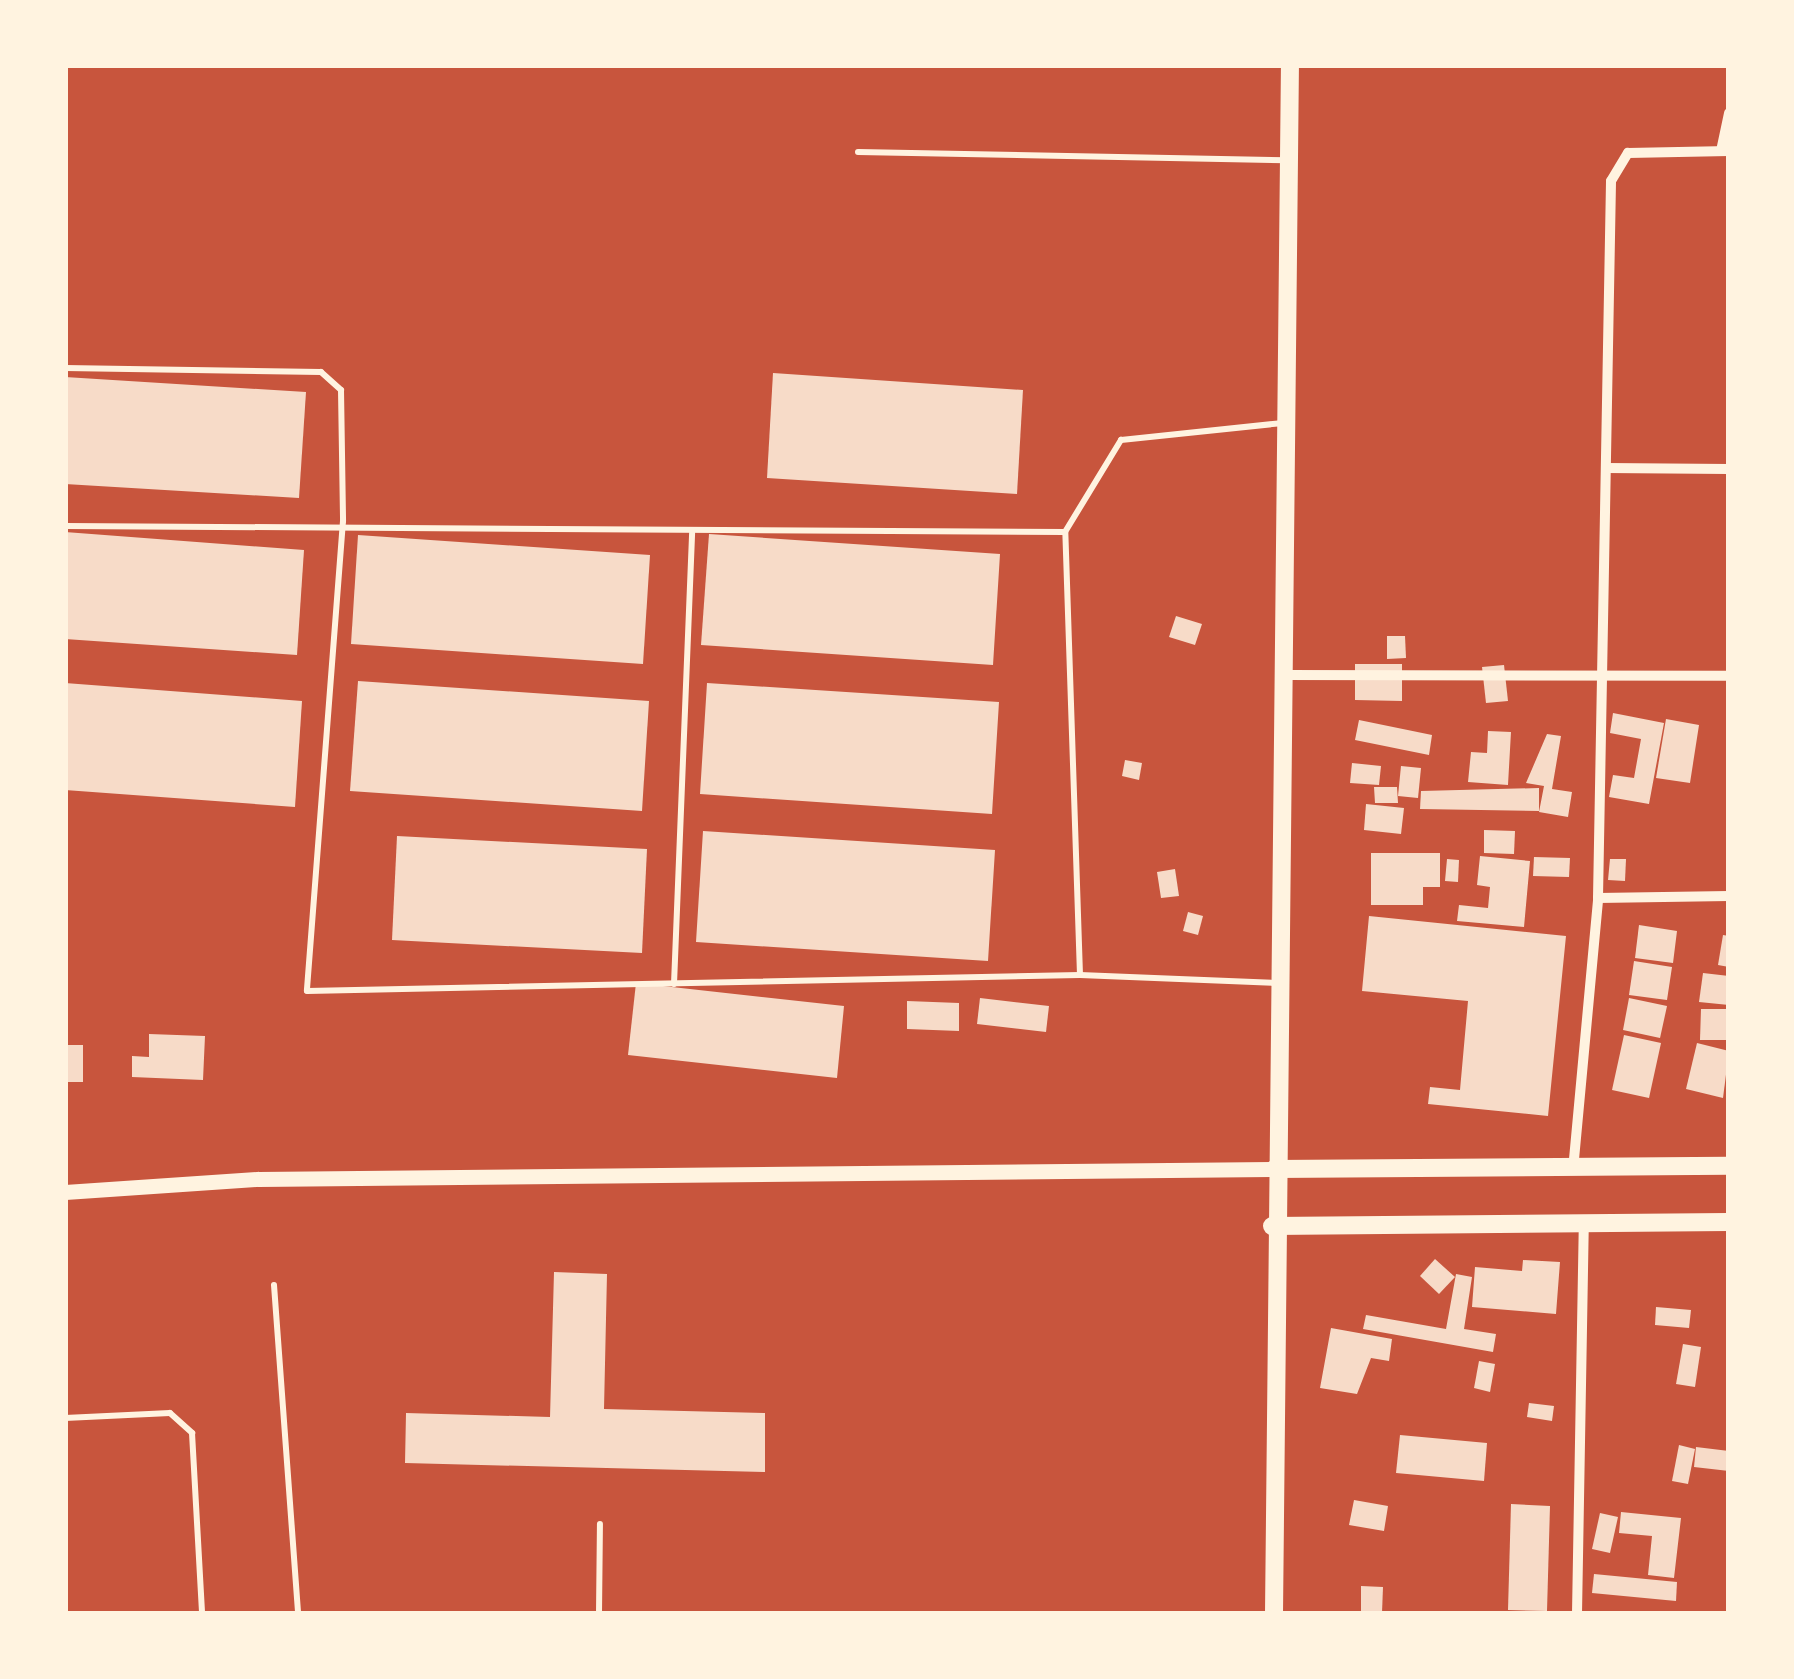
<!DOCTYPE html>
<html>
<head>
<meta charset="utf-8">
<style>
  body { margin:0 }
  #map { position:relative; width:1794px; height:1679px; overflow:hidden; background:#c8553d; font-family:Lato,sans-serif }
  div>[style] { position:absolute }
  .building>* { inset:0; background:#f7dbc8 }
  .service>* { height:6px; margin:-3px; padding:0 3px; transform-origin:3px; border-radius:3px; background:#fff3e0 }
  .minor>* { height:10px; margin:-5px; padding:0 5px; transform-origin:5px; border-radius:5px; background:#fff3e0 }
  .tertiary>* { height:15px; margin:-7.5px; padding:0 7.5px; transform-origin:7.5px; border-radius:7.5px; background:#fff3e0 }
  .secondary>* { height:18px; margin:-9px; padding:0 9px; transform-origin:9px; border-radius:9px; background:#fff3e0 }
  .primary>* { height:18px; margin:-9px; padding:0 9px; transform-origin:9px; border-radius:9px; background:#fff3e0 }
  span { translate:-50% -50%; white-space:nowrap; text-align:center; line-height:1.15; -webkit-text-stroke:8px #fff3e0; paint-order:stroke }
  .frame { position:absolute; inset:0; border:68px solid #fff3e0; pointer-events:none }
</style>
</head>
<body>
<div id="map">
  <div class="building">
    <i style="clip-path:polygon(773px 373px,1023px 390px,1017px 494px,767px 478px)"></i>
    <i style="clip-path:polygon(65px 377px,306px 392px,299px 498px,65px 484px)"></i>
    <i style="clip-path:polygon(65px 532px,304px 550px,297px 655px,65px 639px)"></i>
    <i style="clip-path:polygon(709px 534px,1000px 554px,993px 665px,701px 645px)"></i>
    <i style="clip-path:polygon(358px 535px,650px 555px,643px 664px,351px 644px)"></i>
    <i style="clip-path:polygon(1176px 616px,1202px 624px,1195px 645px,1169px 637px)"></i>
    <i style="clip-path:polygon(1387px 636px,1405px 636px,1406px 658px,1387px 659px)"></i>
    <i style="clip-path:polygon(1355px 664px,1402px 664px,1402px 701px,1355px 700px)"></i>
    <i style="clip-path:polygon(1504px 665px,1508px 701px,1486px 703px,1482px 667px)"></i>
    <i style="clip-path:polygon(358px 681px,649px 701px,642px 811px,350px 791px)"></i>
    <i style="clip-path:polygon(65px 683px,302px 701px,295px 807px,65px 790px)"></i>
    <i style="clip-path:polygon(707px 683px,999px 702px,992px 814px,700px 794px)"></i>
    <i style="clip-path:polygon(1613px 713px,1664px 723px,1649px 804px,1609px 797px,1613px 775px,1634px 778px,1641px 739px,1610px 733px)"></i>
    <i style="clip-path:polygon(1666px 719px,1699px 725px,1690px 783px,1656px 778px)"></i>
    <i style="clip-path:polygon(1359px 720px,1432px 735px,1429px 755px,1355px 740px)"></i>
    <i style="clip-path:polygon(1488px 731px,1511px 732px,1508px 785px,1468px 782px,1471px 752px,1487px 753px)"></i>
    <i style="clip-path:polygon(1547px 734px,1561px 736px,1552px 789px,1572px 792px,1568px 817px,1539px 812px,1544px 786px,1526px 783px)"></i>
    <i style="clip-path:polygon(1125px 760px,1142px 763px,1139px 780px,1122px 776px)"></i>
    <i style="clip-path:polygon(1352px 763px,1381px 766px,1379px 785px,1350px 783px)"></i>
    <i style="clip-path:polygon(1401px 766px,1421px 768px,1418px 798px,1398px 796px)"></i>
    <i style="clip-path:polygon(1374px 787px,1397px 787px,1398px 803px,1375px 803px)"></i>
    <i style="clip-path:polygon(1539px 788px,1539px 811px,1420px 809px,1421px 791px)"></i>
    <i style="clip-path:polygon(1366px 804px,1404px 808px,1401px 834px,1364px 830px)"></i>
    <i style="clip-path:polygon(1484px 830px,1515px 831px,1514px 854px,1484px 853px)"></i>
    <i style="clip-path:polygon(703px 831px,995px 850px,988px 961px,696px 942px)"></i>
    <i style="clip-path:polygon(397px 836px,647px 849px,642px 953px,392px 940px)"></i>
    <i style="clip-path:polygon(1371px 853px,1440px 853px,1440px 887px,1423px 887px,1423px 905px,1371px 905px)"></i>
    <i style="clip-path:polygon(1480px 856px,1530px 861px,1524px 927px,1457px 921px,1459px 905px,1488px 908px,1490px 887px,1477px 885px)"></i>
    <i style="clip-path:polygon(1534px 857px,1570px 858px,1569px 877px,1533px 876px)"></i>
    <i style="clip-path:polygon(1447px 859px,1459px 860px,1458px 882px,1445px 881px)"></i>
    <i style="clip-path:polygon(1610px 859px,1626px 859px,1625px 881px,1608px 880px)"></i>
    <i style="clip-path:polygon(1175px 869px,1179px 896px,1161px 898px,1157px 872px)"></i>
    <i style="clip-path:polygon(1188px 912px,1203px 916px,1198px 935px,1183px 931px)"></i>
    <i style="clip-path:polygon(1369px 916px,1566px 936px,1548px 1116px,1428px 1104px,1430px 1087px,1460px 1090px,1468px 1001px,1362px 991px)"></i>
    <i style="clip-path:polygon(1639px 925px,1677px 931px,1673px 963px,1635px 958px)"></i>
    <i style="clip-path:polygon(1723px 935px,1729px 936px,1729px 967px,1718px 965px)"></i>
    <i style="clip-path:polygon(1634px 961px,1672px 967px,1667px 1000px,1629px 995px)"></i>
    <i style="clip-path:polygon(1703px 973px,1729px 976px,1729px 1005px,1699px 1002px)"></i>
    <i style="clip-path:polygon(636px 983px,844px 1006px,837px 1078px,628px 1055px)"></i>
    <i style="clip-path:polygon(980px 998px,1049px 1006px,1046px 1032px,977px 1024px)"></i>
    <i style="clip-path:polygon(1629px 998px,1667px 1006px,1660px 1038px,1623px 1030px)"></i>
    <i style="clip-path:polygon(907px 1001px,959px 1003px,959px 1031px,907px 1029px)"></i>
    <i style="clip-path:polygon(1701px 1009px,1729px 1009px,1729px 1040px,1700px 1040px)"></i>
    <i style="clip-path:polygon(149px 1034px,205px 1036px,203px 1080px,132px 1077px,132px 1056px,149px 1057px)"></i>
    <i style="clip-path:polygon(1624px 1035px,1661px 1043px,1649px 1098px,1612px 1090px)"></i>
    <i style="clip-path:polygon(1697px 1043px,1729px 1051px,1723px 1098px,1686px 1089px)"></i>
    <i style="clip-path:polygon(65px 1045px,83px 1045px,83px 1082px,65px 1082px)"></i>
    <i style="clip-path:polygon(1435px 1259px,1455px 1277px,1439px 1294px,1420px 1276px)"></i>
    <i style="clip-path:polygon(1523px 1260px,1560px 1262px,1556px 1314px,1472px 1307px,1475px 1267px,1522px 1271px)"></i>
    <i style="clip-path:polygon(554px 1272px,607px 1274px,604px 1409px,765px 1413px,765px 1472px,405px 1463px,406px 1413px,550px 1417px)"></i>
    <i style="clip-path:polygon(1456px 1274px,1472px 1277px,1464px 1329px,1496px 1334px,1493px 1352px,1363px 1329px,1366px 1315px,1446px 1329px)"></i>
    <i style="clip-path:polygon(1656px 1307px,1691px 1310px,1689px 1328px,1655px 1325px)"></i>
    <i style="clip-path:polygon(1331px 1328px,1392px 1339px,1389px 1361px,1371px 1358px,1357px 1394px,1320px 1388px)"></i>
    <i style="clip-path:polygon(1683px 1344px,1701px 1347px,1695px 1387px,1676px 1384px)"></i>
    <i style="clip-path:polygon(1479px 1361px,1495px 1364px,1490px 1392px,1474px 1388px)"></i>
    <i style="clip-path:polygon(1529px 1403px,1554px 1406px,1552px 1421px,1527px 1417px)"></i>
    <i style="clip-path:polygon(1400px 1435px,1487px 1443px,1484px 1481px,1396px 1473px)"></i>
    <i style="clip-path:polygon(1679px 1445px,1695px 1449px,1688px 1484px,1672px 1481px)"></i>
    <i style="clip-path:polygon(1696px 1447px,1729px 1451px,1729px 1471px,1694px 1467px)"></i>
    <i style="clip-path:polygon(1354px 1500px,1388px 1506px,1384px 1531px,1349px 1525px)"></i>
    <i style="clip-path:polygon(1511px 1504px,1550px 1506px,1547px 1611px,1508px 1610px)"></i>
    <i style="clip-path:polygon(1621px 1512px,1681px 1518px,1674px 1578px,1648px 1575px,1652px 1536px,1619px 1533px)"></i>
    <i style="clip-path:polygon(1600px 1513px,1618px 1517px,1610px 1553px,1592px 1549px)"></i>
    <i style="clip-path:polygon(1594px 1574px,1677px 1582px,1676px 1601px,1592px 1593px)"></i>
    <i style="clip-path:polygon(1361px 1586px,1383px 1587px,1382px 1613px,1361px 1612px)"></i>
  </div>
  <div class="service">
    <i style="left:858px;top:152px;width:429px;rotate:1.1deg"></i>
    <i style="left:65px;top:368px;width:256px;rotate:0.9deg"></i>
    <i style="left:321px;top:372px;width:27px;rotate:42deg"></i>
    <i style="left:341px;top:390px;width:131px;rotate:89.1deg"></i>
    <i style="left:343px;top:521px;width:471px;rotate:94.4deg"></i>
    <i style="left:307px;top:991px;width:773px;rotate:-1.19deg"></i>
    <i style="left:1080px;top:975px;width:198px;rotate:2.3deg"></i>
    <i style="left:65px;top:526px;width:1000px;rotate:0.34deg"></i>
    <i style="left:1080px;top:975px;width:443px;rotate:-91.9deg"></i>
    <i style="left:1065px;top:532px;width:108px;rotate:-58.7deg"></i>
    <i style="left:1121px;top:440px;width:163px;rotate:-6deg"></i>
    <i style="left:674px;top:984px;width:451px;rotate:-87.7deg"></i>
    <i style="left:274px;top:1285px;width:330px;rotate:85.8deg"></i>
    <i style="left:65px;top:1418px;width:105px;rotate:-2.7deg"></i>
    <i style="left:170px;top:1413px;width:30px;rotate:42deg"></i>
    <i style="left:192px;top:1433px;width:181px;rotate:86.8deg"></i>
    <i style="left:599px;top:1614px;width:90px;rotate:-89.4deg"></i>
  </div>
  <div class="minor">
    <i style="left:1721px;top:151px;width:39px;rotate:-78deg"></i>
    <i style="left:1606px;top:468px;width:123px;rotate:0.5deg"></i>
    <i style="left:1285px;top:675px;width:444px;rotate:0.1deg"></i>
    <i style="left:1598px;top:898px;width:131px;rotate:-0.9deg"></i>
    <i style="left:1573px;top:1170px;width:273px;rotate:-84.7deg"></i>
    <i style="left:1598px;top:898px;width:717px;rotate:-88.96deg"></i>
    <i style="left:1611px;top:181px;width:33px;rotate:-59deg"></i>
    <i style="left:1628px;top:153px;width:101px;rotate:-1.1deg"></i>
    <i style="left:1577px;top:1614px;width:390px;rotate:-89deg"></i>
  </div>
  <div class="tertiary">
    <i style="left:65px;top:1192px;width:193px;rotate:-3.9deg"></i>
    <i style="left:258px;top:1179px;width:1016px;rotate:-0.56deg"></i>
  </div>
  <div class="secondary">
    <i style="left:1274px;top:1169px;width:455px;rotate:-0.4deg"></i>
    <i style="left:1272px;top:1226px;width:457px;rotate:-0.5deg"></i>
  </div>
  <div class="primary">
    <i style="left:1274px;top:1614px;width:1549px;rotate:-89.41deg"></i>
  </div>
  <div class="frame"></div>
</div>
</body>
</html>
